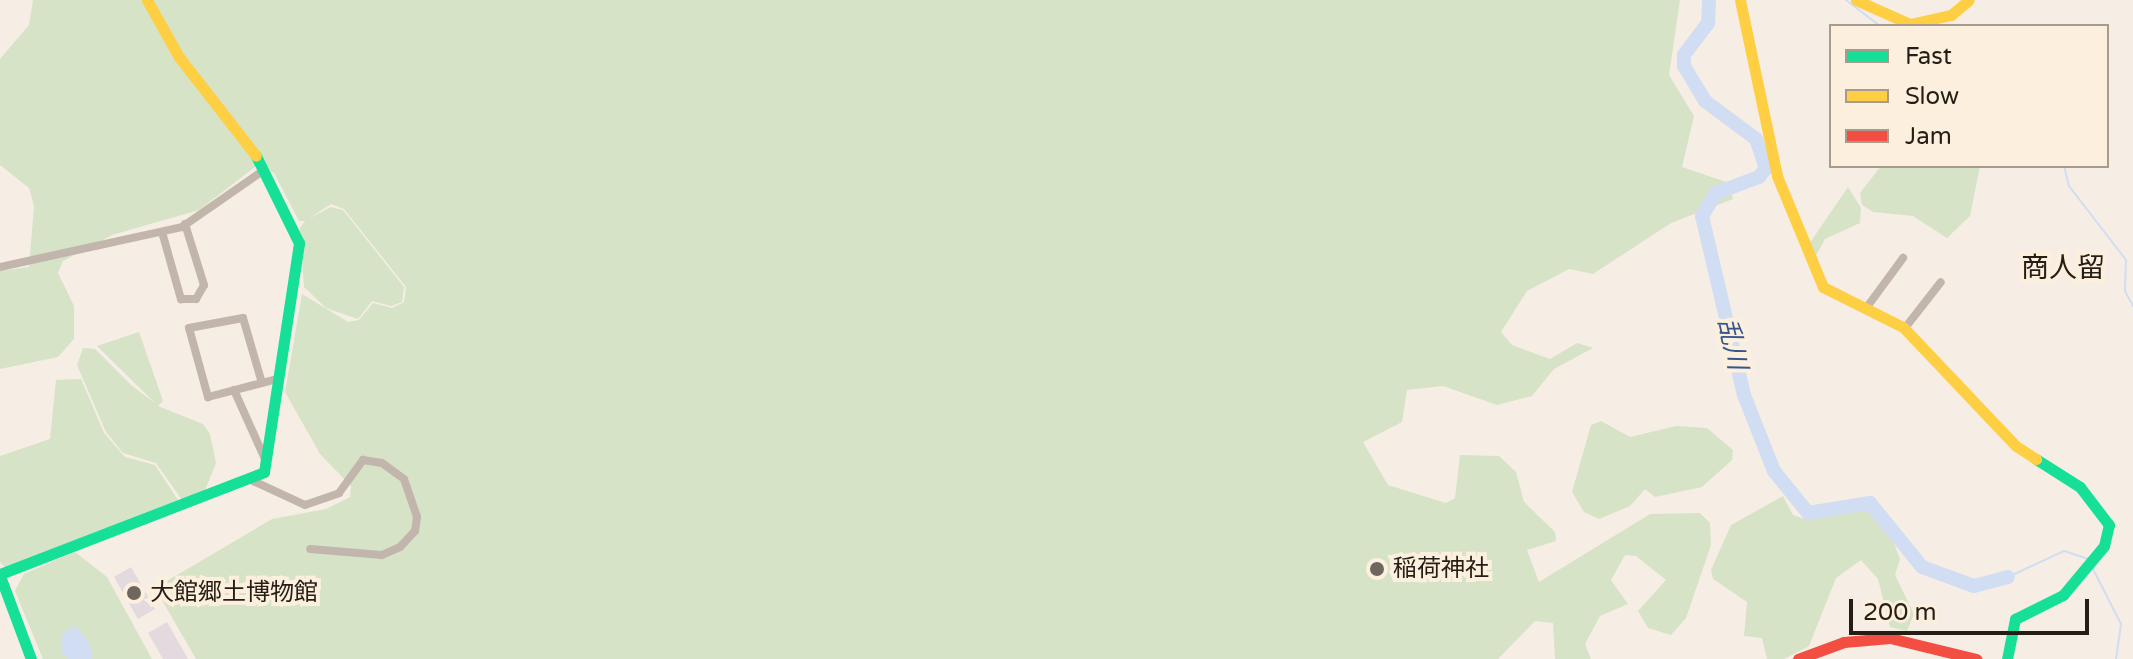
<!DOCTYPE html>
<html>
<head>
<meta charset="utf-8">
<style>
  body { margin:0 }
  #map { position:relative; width:2133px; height:659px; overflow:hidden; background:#f6eee4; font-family:"Varela Round","Noto Sans JP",sans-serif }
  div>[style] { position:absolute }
  .green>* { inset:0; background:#d6e3c7 }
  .water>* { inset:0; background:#d0ddf3 }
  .stream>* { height:2px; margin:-1px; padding:0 1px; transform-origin:1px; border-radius:1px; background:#d0ddf3 }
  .river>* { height:14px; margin:-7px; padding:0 7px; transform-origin:7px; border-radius:7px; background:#d0ddf3 }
  .building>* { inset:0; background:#e2dade }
  .street>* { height:8px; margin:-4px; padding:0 4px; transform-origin:4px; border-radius:4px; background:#c2b6ac }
  .fast>* { height:11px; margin:-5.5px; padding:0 5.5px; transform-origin:5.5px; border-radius:5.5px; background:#16e098 }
  .slow>* { height:11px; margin:-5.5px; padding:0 5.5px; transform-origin:5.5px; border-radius:5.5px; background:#ffcf43 }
  .jam>* { height:11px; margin:-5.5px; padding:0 5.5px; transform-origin:5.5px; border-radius:5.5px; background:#f24e42 }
  .dots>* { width:22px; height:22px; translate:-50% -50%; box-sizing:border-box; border:4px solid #fdefdd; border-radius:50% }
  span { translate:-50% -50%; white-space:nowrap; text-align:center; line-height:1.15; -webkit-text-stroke:8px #fdefdd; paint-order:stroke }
  .poi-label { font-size:24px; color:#251e16 }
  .left { translate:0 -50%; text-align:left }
  .water-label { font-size:26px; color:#34578e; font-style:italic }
  .quarter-label { font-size:28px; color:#251e16 }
  .legend { position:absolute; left:1829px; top:24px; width:280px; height:144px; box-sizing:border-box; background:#fdefdd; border:2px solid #a79b8d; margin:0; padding:10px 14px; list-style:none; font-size:24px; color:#251e16 }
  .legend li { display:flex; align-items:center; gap:16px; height:40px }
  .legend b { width:40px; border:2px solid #a79b8d }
  .scale { position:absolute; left:1849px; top:599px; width:240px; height:36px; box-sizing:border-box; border:4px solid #251e16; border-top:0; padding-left:10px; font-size:24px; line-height:28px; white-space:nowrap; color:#251e16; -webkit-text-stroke:6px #fdefdd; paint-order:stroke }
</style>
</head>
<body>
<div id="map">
  <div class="green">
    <i style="clip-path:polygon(33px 0,1680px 0,1669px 75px,1694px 116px,1682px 167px,1729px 183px,1733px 199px,1671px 223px,1593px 274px,1569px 269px,1527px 291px,1501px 332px,1512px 345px,1550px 359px,1577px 343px,1593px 348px,1554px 369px,1532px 396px,1497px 405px,1443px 386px,1407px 390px,1402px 422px,1363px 442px,1388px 485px,1446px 503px,1455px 498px,1460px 455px,1499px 456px,1516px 472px,1524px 502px,1555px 532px,1556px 541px,1527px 550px,1539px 582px,1650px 514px,1700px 513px,1710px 523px,1711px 545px,1686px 618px,1671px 635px,1648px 628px,1638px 611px,1666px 580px,1636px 556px,1625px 555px,1611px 580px,1628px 604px,1600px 616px,1585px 644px,1591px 659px,1555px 659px,1553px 623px,1535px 621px,1498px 659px,196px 659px,155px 588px,272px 519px,326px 509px,350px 497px,351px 486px,320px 454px,285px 392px,302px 294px,348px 322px,359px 320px,373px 303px,392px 308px,404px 302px,406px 287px,344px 209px,331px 204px,308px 219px,331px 207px,343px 210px,404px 287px,402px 302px,391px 306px,372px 301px,358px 319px,326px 308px,304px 287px,300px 228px,305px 221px,299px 221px,274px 173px,259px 164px,199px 210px,112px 235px,63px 261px,58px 273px,74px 306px,74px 339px,58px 357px,0 369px,0 271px,29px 267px,34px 206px,29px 188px,0 165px,0 59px,29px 25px)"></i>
    <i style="clip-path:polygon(1881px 166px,1980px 166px,1970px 216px,1947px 238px,1913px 216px,1873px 212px,1862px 205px,1860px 193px)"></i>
    <i style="clip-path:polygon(1848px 187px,1861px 208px,1860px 223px,1825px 239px,1814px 259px,1809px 244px)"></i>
    <i style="clip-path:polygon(139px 332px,163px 401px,158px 406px,203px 424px,210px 434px,216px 463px,204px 493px,182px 500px,156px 463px,123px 453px,106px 432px,77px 365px,83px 348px,95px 349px,131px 385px,156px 404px,97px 346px)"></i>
    <i style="clip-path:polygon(81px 379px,104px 433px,125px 457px,155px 465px,178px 500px,6px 568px,0 562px,0 456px,50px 439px,56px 380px)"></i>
    <i style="clip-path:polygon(1601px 421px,1630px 437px,1676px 426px,1707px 428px,1733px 450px,1732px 460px,1702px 487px,1655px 497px,1645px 489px,1630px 506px,1599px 519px,1584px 512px,1572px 492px,1591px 425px)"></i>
    <i style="clip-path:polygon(1783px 496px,1793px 515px,1808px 520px,1860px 508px,1884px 518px,1900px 559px,1895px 575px,1914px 614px,1907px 631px,1890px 627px,1878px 579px,1861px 560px,1836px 578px,1809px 646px,1784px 659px,1767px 659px,1762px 638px,1744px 636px,1747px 602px,1713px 579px,1711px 570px,1731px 525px)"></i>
    <i style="clip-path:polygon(75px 552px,107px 577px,152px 659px,43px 659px,15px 591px,24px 574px)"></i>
  </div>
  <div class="water">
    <i style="clip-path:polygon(75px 625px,90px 644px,92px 659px,68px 659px,62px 653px,62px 634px)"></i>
  </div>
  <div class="stream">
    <i style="left:1846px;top:0;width:43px;rotate:37.4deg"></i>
    <i style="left:2064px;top:166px;width:21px;rotate:76deg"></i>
    <i style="left:2069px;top:186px;width:93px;rotate:52.4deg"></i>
    <i style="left:2126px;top:260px;width:31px;rotate:92deg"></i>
    <i style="left:2125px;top:291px;width:17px;rotate:62deg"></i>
    <i style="left:2093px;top:569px;width:62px;rotate:63deg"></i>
    <i style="left:2121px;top:624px;width:35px;rotate:98deg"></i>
    <i style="left:2008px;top:577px;width:62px;rotate:-24.9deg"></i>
    <i style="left:2064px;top:551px;width:25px;rotate:18deg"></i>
  </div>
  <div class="river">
    <i style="left:1709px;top:0;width:23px;rotate:92deg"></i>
    <i style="left:1708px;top:23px;width:40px;rotate:127deg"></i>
    <i style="left:1684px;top:55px;width:11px;rotate:90deg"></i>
    <i style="left:1684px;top:66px;width:41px;rotate:59deg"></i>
    <i style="left:1705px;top:101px;width:64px;rotate:36.7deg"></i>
    <i style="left:1756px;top:139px;width:31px;rotate:71deg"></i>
    <i style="left:1766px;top:168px;width:11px;rotate:128deg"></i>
    <i style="left:1759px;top:177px;width:46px;rotate:159.6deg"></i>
    <i style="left:1716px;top:193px;width:27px;rotate:121deg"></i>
    <i style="left:1702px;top:216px;width:184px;rotate:76.8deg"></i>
    <i style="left:1744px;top:395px;width:82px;rotate:68.5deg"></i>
    <i style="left:1774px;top:471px;width:54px;rotate:51deg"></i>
    <i style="left:1808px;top:513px;width:63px;rotate:-9.2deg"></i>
    <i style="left:1870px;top:503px;width:82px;rotate:50.9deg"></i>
    <i style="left:1922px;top:567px;width:55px;rotate:20.1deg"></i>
    <i style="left:1974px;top:586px;width:35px;rotate:-15deg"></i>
  </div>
  <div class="building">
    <i style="clip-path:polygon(131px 567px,155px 609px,138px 619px,114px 577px)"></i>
    <i style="clip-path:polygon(167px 622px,188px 659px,163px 659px,148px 633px)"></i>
  </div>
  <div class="street">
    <i style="left:162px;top:232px;width:70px;rotate:74.2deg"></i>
    <i style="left:181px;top:299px;width:15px"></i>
    <i style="left:196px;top:299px;width:16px;rotate:-60deg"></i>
    <i style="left:204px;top:285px;width:64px;rotate:-107.3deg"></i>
    <i style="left:0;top:267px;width:186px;rotate:-12.4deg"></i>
    <i style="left:182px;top:227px;width:100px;rotate:-34.8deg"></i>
    <i style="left:1867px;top:307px;width:61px;rotate:-53.7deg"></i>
    <i style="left:1905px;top:328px;width:58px;rotate:-52deg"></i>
    <i style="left:262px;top:383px;width:68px;rotate:-106.3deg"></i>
    <i style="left:243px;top:318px;width:55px;rotate:169.5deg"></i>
    <i style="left:189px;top:328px;width:72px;rotate:74.6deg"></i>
    <i style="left:208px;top:397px;width:71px;rotate:-14.6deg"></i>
    <i style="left:234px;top:390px;width:76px;rotate:65.8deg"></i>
    <i style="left:253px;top:481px;width:57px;rotate:24.8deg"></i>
    <i style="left:305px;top:505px;width:36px;rotate:-19deg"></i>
    <i style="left:339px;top:493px;width:41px;rotate:-54deg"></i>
    <i style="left:363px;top:460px;width:19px;rotate:9deg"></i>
    <i style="left:382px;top:463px;width:27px;rotate:36deg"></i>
    <i style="left:404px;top:479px;width:40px;rotate:71.1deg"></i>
    <i style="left:417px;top:517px;width:14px;rotate:98deg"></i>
    <i style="left:415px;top:531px;width:22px;rotate:133deg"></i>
    <i style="left:400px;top:547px;width:20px;rotate:156deg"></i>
    <i style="left:382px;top:555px;width:72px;rotate:-175.2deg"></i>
  </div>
  <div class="fast">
    <i style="left:0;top:574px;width:283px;rotate:-21.1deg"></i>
    <i style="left:264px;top:472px;width:232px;rotate:-81.3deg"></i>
    <i style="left:299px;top:243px;width:97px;rotate:-116.3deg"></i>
    <i style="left:0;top:576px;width:89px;rotate:69.5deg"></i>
    <i style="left:2007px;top:659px;width:41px;rotate:-78.7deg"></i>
    <i style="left:2015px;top:619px;width:54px;rotate:-26.6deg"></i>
    <i style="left:2063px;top:595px;width:64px;rotate:-50.1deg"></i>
    <i style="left:2104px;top:546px;width:22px;rotate:-77deg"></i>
    <i style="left:2109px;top:525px;width:48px;rotate:-127.3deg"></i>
    <i style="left:2080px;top:487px;width:52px;rotate:-147.5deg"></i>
  </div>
  <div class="slow">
    <i style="left:147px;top:0;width:65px;rotate:60.7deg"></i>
    <i style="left:179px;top:57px;width:125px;rotate:52.1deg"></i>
    <i style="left:1740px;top:0;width:180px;rotate:78.1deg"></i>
    <i style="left:1777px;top:176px;width:120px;rotate:67.5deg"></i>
    <i style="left:1823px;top:287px;width:89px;rotate:26.6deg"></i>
    <i style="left:1903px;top:327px;width:164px;rotate:46.5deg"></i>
    <i style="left:2016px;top:446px;width:24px;rotate:33deg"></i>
    <i style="left:1856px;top:0;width:59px;rotate:24deg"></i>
    <i style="left:1910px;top:24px;width:42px;rotate:-12.4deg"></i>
    <i style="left:1951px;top:15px;width:23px;rotate:-40deg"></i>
  </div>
  <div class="jam">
    <i style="left:1798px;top:659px;width:49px;rotate:-20.3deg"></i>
    <i style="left:1844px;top:642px;width:46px;rotate:-5deg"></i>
    <i style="left:1890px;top:638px;width:89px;rotate:13.7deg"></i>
  </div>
  <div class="dots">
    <i style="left:1377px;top:569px;background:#6e675e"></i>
    <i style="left:134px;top:593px;background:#6e675e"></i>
  </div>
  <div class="poi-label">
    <span class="left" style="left:1393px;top:569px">稲荷神社</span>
    <span class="left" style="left:150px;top:593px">大館郷土博物館</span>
  </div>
  <div class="water-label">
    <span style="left:1732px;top:344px;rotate:77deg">乱川</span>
  </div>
  <div class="quarter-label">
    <span style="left:2063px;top:268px">商人留</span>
  </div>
  <ul class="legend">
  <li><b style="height:10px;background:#16e098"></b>Fast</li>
  <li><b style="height:10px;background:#ffcf43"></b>Slow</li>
  <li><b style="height:10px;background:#f24e42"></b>Jam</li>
  </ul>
  <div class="scale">200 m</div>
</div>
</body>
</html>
